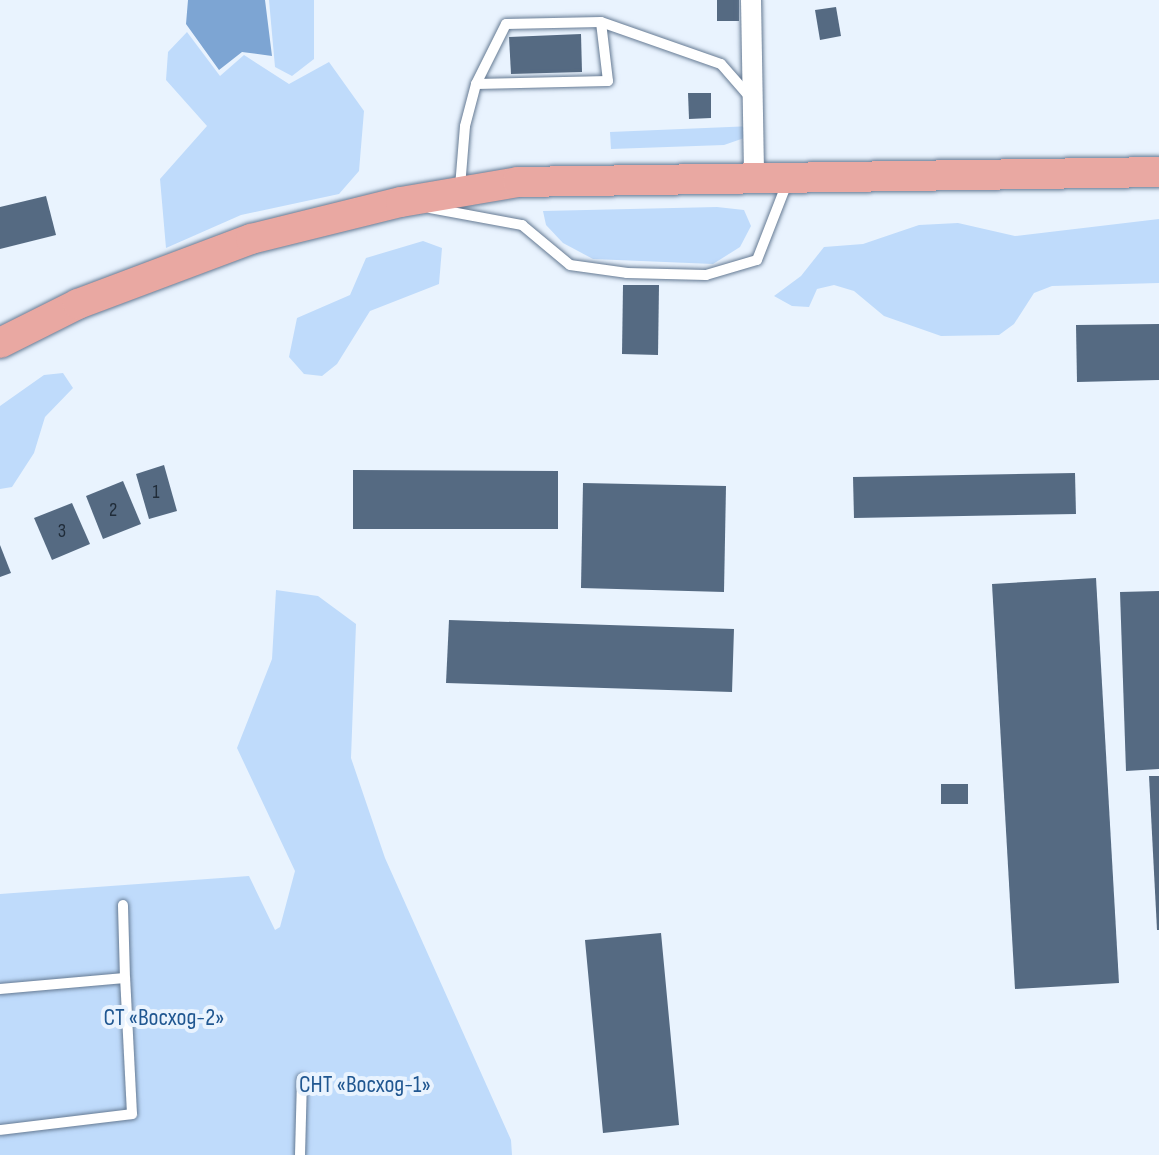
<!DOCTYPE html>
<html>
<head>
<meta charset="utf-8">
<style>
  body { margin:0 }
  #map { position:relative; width:1159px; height:1155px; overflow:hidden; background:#e9f3fe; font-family:"Sofia Sans Condensed",sans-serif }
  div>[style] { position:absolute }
  .green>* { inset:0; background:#bfdbfb }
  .water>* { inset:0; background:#7da5d3 }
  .building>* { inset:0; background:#556a82 }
  .roads { filter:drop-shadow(0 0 2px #657a93) drop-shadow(0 0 2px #657a93) }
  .service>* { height:10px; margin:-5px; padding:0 5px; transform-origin:5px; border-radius:5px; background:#fff }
  .minor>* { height:20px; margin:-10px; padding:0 10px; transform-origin:10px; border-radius:10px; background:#fff }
  .primary>* { height:30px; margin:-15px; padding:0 15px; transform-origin:15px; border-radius:15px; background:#e9a8a2 }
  span { translate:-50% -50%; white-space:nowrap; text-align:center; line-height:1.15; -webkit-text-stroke:8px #e9f3fe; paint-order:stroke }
  .number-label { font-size:20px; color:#202c39 }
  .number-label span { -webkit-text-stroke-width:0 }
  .park-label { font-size:24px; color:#205791 }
</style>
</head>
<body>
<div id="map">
  <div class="green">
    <i style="clip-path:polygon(269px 0,314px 0,314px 59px,292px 76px,275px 67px)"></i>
    <i style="clip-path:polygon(187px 32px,220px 76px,244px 55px,289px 84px,329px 62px,364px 111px,359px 171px,339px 194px,241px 215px,166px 248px,160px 179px,207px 126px,166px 80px,168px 52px)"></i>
    <i style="clip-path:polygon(753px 126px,747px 137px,724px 145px,611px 149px,610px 132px)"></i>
    <i style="clip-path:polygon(717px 207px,744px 210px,751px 226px,740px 247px,713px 264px,593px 259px,563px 243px,546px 225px,543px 211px)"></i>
    <i style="clip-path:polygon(1159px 219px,1159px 283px,1052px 286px,1034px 293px,1014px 324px,999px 335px,941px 336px,884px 316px,854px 291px,834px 285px,817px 289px,809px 307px,792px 306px,774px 296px,801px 276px,824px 247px,863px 244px,919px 225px,958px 223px,1015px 236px)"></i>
    <i style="clip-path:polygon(423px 241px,442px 248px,439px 284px,370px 311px,337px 364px,322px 376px,304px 374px,289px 357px,297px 318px,350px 295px,366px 258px)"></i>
    <i style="clip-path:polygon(63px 373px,73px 388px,45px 417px,34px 453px,12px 487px,0 489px,0 406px,44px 375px)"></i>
    <i style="clip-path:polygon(276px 590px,318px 596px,356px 624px,351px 758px,385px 858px,511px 1140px,512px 1155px,0 1155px,0 894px,249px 876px,275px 930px,280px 927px,295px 871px,237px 748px,272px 659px)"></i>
  </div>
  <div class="water">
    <i style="clip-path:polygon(188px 0,265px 0,272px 56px,242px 52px,219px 70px,186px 24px)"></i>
  </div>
  <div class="building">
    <i style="clip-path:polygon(717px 0,739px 0,739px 21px,717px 21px)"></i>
    <i style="clip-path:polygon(836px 7px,841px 36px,820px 40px,815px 10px)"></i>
    <i style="clip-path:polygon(581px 34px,582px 72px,511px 74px,509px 37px)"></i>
    <i style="clip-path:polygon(688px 93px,711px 93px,711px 118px,689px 119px)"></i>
    <i style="clip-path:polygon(46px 196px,56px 235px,0 249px,0 207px)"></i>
    <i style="clip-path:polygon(623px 285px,659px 285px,658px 355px,622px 354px)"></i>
    <i style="clip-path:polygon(1159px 324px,1159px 380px,1077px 382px,1076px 325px)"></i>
    <i style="clip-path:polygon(164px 465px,177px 511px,149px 519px,136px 474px)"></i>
    <i style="clip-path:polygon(353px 470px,558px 471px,558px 529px,353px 529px)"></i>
    <i style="clip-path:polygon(1075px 473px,1076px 514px,854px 518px,853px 477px)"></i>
    <i style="clip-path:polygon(123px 481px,141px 524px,103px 539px,86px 496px)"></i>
    <i style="clip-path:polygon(583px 483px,726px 486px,724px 592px,581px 588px)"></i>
    <i style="clip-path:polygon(72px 503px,90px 544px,52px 560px,34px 518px)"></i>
    <i style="clip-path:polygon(0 545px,11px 573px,0 577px)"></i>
    <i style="clip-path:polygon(1096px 578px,1119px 983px,1015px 989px,992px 584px)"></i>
    <i style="clip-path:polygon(1159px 591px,1159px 769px,1126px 771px,1120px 592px)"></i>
    <i style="clip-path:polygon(449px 620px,734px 629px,732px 692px,446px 683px)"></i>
    <i style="clip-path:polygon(1149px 776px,1159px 776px,1159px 930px,1157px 930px)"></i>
    <i style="clip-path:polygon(941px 784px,968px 784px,968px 804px,941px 804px)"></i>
    <i style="clip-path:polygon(661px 933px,679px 1125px,603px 1133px,585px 940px)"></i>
  </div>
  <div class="roads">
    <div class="service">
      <i style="left:476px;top:84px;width:132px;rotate:-1.3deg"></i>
      <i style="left:608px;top:81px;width:59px;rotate:-96.8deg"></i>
      <i style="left:460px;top:187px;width:61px;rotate:-85.3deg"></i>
      <i style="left:465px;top:126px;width:43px;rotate:-75.3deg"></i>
      <i style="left:476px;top:84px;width:67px;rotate:-63.4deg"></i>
      <i style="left:506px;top:24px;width:95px;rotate:-1.2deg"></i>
      <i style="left:601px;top:22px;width:127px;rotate:19.3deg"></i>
      <i style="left:721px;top:64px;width:41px;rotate:48.9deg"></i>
      <i style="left:430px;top:208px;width:94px;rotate:10.5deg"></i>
      <i style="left:522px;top:225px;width:62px;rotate:39.8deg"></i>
      <i style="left:570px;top:265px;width:58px;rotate:8deg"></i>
      <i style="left:627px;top:273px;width:79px;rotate:1.5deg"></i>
      <i style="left:706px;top:275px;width:53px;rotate:-16.4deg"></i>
      <i style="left:757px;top:260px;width:83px;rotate:-68.7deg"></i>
      <i style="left:0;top:989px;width:125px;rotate:-5deg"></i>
      <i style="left:125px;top:978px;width:73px;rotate:-91.6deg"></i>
      <i style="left:0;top:1130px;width:133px;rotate:-6.9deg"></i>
      <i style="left:132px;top:1114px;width:136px;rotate:-92.9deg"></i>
      <i style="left:300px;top:1155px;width:76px;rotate:-88.5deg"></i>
    </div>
    <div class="minor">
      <i style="left:751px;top:0;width:176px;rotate:89deg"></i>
    </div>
    <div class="primary">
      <i style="left:0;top:343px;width:87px;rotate:-26.6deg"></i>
      <i style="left:78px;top:304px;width:185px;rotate:-20.6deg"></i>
      <i style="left:251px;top:239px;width:154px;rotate:-13.9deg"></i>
      <i style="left:401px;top:202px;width:119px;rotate:-9.7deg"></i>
      <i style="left:518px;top:182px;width:641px;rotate:-0.89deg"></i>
    </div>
  </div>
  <div class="number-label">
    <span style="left:156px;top:492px">1</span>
    <span style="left:113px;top:510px">2</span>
    <span style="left:62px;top:531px">3</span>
  </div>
  <div class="park-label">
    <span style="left:164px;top:1018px">СТ «Восход-2»</span>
    <span style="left:365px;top:1085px">СНТ «Восход-1»</span>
  </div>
</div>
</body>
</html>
